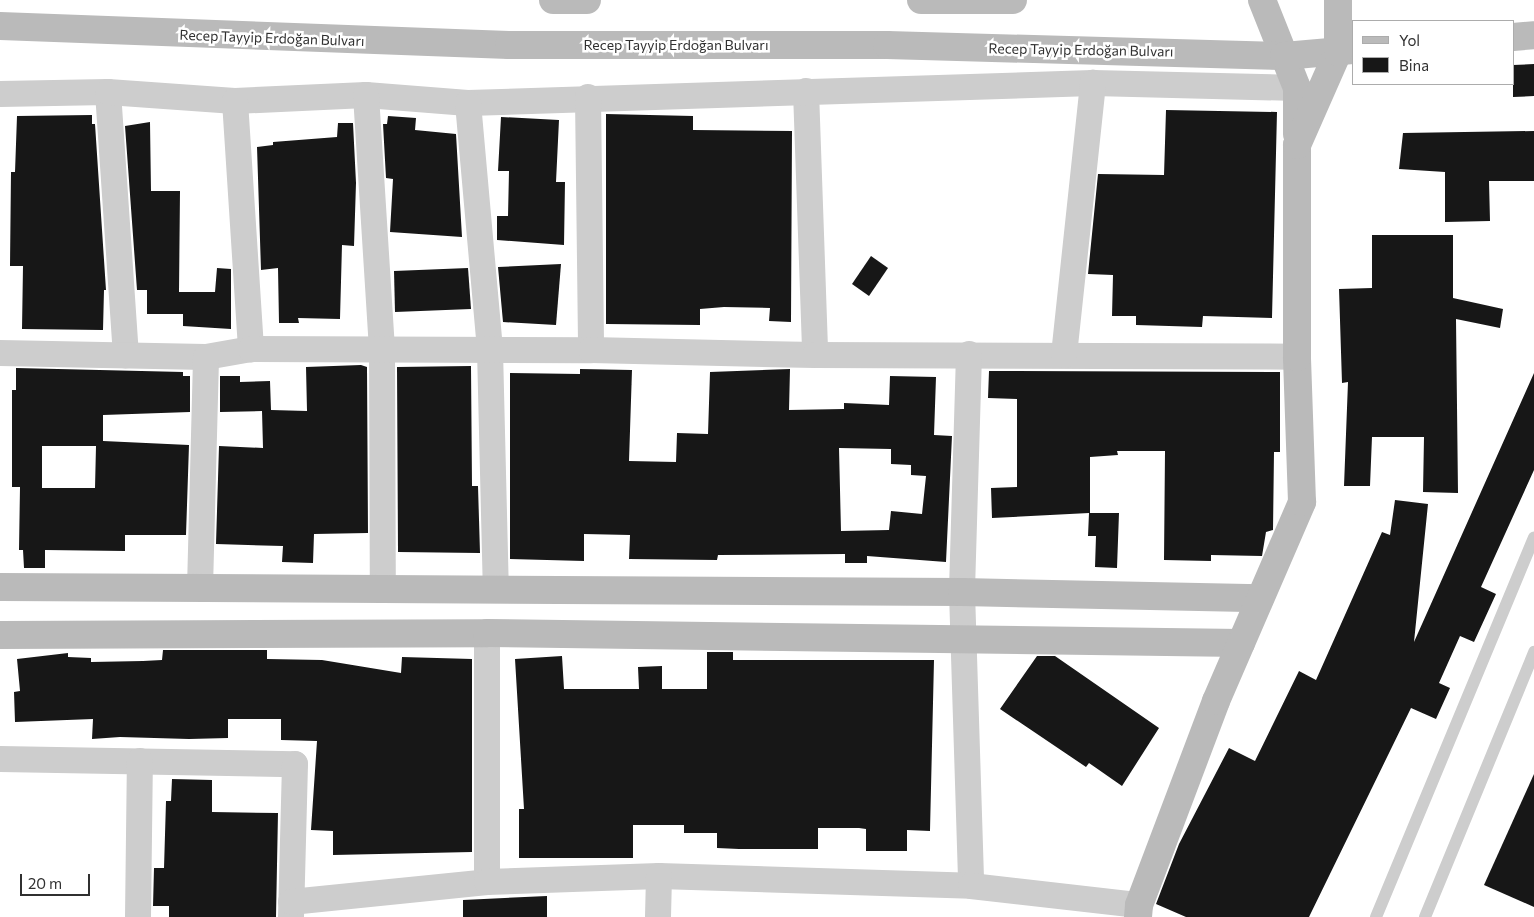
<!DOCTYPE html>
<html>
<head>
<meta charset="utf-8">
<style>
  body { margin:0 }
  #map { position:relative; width:1534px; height:917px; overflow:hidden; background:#fff; font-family:Commissioner,sans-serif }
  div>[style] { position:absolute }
  .building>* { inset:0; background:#171717 }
  .lane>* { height:12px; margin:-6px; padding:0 6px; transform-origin:6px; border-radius:6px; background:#cdcdcd }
  .street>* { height:26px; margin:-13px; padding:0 13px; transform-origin:13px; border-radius:13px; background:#cdcdcd }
  .secondary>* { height:28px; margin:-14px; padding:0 14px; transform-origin:14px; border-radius:14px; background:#bababa }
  span { translate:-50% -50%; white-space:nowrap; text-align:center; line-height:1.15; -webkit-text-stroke:5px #fff; paint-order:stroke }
  .street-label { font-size:14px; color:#303030 }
  .legend { position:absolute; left:1352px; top:20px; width:162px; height:65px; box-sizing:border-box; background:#fff; border:1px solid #acacac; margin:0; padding:6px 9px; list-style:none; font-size:15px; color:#303030 }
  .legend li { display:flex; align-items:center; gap:10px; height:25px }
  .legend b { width:25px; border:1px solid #acacac }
  .scale { position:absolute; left:20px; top:874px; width:70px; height:22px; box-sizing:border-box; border:2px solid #303030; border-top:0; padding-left:6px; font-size:15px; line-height:18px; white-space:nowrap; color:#303030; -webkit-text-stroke:4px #fff; paint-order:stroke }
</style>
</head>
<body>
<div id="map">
  <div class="building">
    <i style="clip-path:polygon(1534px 64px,1534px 96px,1513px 97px,1513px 65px)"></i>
    <i style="clip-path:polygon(1166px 110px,1277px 112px,1272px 318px,1203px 316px,1202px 327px,1136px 325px,1136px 316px,1112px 316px,1113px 275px,1088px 274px,1098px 174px,1164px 175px)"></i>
    <i style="clip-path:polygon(606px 114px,693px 116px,693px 130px,792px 131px,791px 322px,769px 321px,770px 308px,724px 307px,700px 309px,700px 325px,606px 324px)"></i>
    <i style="clip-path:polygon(92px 115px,92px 124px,95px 124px,106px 290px,104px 290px,103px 330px,22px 329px,23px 266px,10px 266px,11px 172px,15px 172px,17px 116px)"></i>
    <i style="clip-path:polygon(388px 116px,416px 118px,415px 130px,456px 134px,462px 237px,390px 232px,393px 179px,386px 178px,383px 124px,387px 124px)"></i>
    <i style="clip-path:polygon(501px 117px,559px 120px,556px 182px,565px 182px,564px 245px,497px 240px,497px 216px,508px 216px,509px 171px,498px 171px)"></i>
    <i style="clip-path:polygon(150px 122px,151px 191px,180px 191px,179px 292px,215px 292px,217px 268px,231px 269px,231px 329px,183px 326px,183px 314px,147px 314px,147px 290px,137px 290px,125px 126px)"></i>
    <i style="clip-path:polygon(338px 123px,353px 123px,356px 183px,354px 246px,342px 245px,340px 319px,298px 318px,299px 323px,279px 323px,278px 268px,261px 270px,257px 147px,273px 145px,273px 142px,337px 137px)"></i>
    <i style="clip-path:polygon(1534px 131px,1534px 181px,1489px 181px,1490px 221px,1445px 222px,1445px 172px,1399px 169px,1403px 133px)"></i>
    <i style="clip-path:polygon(1372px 235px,1453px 235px,1453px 298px,1503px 309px,1500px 328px,1456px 319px,1458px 493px,1423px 492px,1424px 437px,1372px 437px,1370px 486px,1344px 486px,1348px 382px,1342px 383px,1339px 289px,1372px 288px)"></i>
    <i style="clip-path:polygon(871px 256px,888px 268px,869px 296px,852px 284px)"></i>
    <i style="clip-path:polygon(561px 264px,556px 325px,503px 322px,498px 267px)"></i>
    <i style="clip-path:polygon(468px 268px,471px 309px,395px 312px,394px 271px)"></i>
    <i style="clip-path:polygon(361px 365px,367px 367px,368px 533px,314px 534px,313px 563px,282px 562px,283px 546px,216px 544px,219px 446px,263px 448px,262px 411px,220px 412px,220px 376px,240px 376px,240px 382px,270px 381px,271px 410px,307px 411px,306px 367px)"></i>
    <i style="clip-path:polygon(471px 366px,472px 486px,478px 486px,480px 553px,398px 552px,397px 367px)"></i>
    <i style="clip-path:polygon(evenodd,16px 368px,183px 372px,183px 376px,190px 376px,190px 412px,103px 415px,103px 441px,189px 445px,186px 535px,125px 535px,125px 551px,45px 550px,45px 568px,24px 568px,23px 550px,19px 550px,20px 487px,12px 487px,12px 390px,16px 390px,16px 368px,42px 446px,96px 446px,95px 488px,42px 488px,42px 446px)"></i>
    <i style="clip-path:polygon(evenodd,580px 369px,632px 370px,629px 461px,676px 462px,677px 433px,708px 434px,710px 372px,790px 369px,789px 410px,844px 409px,844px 403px,889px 405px,890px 376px,936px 377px,934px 435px,952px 436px,946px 562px,867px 556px,867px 563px,845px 563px,845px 554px,718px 555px,717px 560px,629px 559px,630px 535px,584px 534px,584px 561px,510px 559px,510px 373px,580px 374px,580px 369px,839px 448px,891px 449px,891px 464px,911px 465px,911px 475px,926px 476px,922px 514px,891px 511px,889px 530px,841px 531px,839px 448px)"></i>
    <i style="clip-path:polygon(989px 371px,1280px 372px,1280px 452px,1274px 452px,1273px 530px,1266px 532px,1262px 556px,1211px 555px,1211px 561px,1164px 560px,1165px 451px,1117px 451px,1118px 455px,1090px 457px,1090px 513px,1119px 513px,1117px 568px,1095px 567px,1096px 536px,1088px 536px,1089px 513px,992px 518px,991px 488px,1017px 487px,1017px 399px,988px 398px)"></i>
    <i style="clip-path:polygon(1534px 373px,1534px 470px,1481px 587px,1496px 594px,1474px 642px,1460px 636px,1439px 683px,1450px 688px,1436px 719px,1411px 708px,1309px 917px,1186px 917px,1156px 904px,1179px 844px,1229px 748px,1255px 761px,1299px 671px,1316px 680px,1382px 532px,1390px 535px,1395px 500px,1428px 504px,1414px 642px)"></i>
    <i style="clip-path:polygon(163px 650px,267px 650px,267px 659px,322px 660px,401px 673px,402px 657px,472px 659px,472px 852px,333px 855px,333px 831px,311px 830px,317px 741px,281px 740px,281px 719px,228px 719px,228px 738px,189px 739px,120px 737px,92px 739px,93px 719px,15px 722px,14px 692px,20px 691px,17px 659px,68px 653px,68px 657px,91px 658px,91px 662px,143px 661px,162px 660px)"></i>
    <i style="clip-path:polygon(707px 652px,733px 652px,733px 660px,934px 660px,930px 831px,907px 830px,907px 851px,866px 851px,866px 829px,859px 828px,818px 828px,818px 849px,739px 849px,717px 848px,717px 833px,684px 833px,684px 825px,633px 825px,633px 858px,519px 858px,519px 809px,524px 809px,515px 659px,562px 656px,564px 689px,639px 689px,638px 667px,662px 666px,662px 689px,707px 689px)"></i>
    <i style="clip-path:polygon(1037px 656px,1055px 656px,1159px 728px,1122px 786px,1089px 763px,1086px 767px,1000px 709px)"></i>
    <i style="clip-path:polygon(1534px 774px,1534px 907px,1484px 885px)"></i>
    <i style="clip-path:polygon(172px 779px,212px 780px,212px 812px,278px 813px,276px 917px,169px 917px,169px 906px,153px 906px,154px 868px,164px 868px,166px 801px,171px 801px)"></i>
    <i style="clip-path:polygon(547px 896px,547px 917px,463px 917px,463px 900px)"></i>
  </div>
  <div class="lane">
    <i style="left:1376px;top:917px;width:411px;rotate:-67.4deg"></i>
    <i style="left:1425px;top:917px;width:287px;rotate:-67.6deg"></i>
  </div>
  <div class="street">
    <i style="left:806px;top:91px;width:264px;rotate:88deg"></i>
    <i style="left:108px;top:92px;width:264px;rotate:86.1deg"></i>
    <i style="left:0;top:94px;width:108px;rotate:-1.1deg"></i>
    <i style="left:108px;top:92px;width:127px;rotate:4.1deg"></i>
    <i style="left:235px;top:101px;width:131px;rotate:-2.6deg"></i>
    <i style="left:366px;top:95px;width:102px;rotate:4.5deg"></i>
    <i style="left:468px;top:103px;width:625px;rotate:-1.83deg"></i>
    <i style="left:1093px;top:83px;width:204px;rotate:1.4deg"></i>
    <i style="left:366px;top:95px;width:256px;rotate:86.4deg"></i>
    <i style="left:382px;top:351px;width:238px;rotate:89.8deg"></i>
    <i style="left:588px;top:97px;width:253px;rotate:89.3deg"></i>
    <i style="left:235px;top:101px;width:249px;rotate:86.3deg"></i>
    <i style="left:468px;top:103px;width:248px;rotate:84.9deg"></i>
    <i style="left:490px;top:350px;width:239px;rotate:88.6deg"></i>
    <i style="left:0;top:353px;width:206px;rotate:1.1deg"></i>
    <i style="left:206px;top:357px;width:46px;rotate:-10.1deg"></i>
    <i style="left:251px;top:349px;width:340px;rotate:0.2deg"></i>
    <i style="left:591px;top:350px;width:224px;rotate:1.3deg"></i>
    <i style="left:815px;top:355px;width:482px;rotate:0.2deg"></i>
    <i style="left:969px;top:354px;width:238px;rotate:91.7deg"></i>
    <i style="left:962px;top:592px;width:294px;rotate:88.2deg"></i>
    <i style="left:1064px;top:355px;width:274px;rotate:-83.9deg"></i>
    <i style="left:200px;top:588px;width:231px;rotate:-88.5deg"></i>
    <i style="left:487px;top:633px;width:249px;rotate:90deg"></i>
    <i style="left:0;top:759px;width:295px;rotate:1deg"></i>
    <i style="left:295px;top:764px;width:153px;rotate:91.5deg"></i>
    <i style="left:291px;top:902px;width:197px;rotate:-5.8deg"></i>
    <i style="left:487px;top:882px;width:172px;rotate:-2deg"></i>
    <i style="left:659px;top:876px;width:312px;rotate:1.8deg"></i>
    <i style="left:971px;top:886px;width:169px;rotate:6.5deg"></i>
    <i style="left:138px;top:917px;width:156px;rotate:-89.3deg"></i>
    <i style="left:658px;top:917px;width:41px;rotate:-88.6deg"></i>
  </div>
  <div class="secondary">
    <i style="left:553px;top:0;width:34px"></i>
    <i style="left:921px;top:0;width:92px"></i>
    <i style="left:1262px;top:0;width:95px;rotate:68.3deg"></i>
    <i style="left:1297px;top:88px;width:46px;rotate:90deg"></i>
    <i style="left:0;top:26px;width:509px;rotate:2.14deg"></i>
    <i style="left:509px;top:45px;width:378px"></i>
    <i style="left:887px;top:45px;width:397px;rotate:1.6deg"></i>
    <i style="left:1284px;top:56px;width:69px;rotate:-5deg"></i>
    <i style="left:1513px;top:37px;width:21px;rotate:-5deg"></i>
    <i style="left:0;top:587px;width:962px;rotate:0.3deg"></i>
    <i style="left:962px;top:592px;width:298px;rotate:1.2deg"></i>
    <i style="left:0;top:635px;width:487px;rotate:-0.2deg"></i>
    <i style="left:487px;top:633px;width:754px;rotate:0.76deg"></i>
    <i style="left:1138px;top:917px;width:12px;rotate:-85deg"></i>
    <i style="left:1139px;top:905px;width:218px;rotate:-69.3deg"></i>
    <i style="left:1216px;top:701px;width:217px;rotate:-66.6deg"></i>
    <i style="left:1302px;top:502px;width:145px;rotate:-92deg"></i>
    <i style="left:1297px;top:357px;width:212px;rotate:-90deg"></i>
    <i style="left:1297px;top:145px;width:102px;rotate:-66.2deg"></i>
    <i style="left:1338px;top:52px;width:52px;rotate:-90deg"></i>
  </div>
  <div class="street-label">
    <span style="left:272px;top:38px;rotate:2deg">Recep Tayyip Erdoğan Bulvarı</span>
    <span style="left:676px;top:45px">Recep Tayyip Erdoğan Bulvarı</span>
    <span style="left:1081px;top:50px;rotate:1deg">Recep Tayyip Erdoğan Bulvarı</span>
  </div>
  <ul class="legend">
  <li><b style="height:6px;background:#bababa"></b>Yol</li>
  <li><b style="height:14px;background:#171717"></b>Bina</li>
  </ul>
  <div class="scale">20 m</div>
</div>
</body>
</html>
